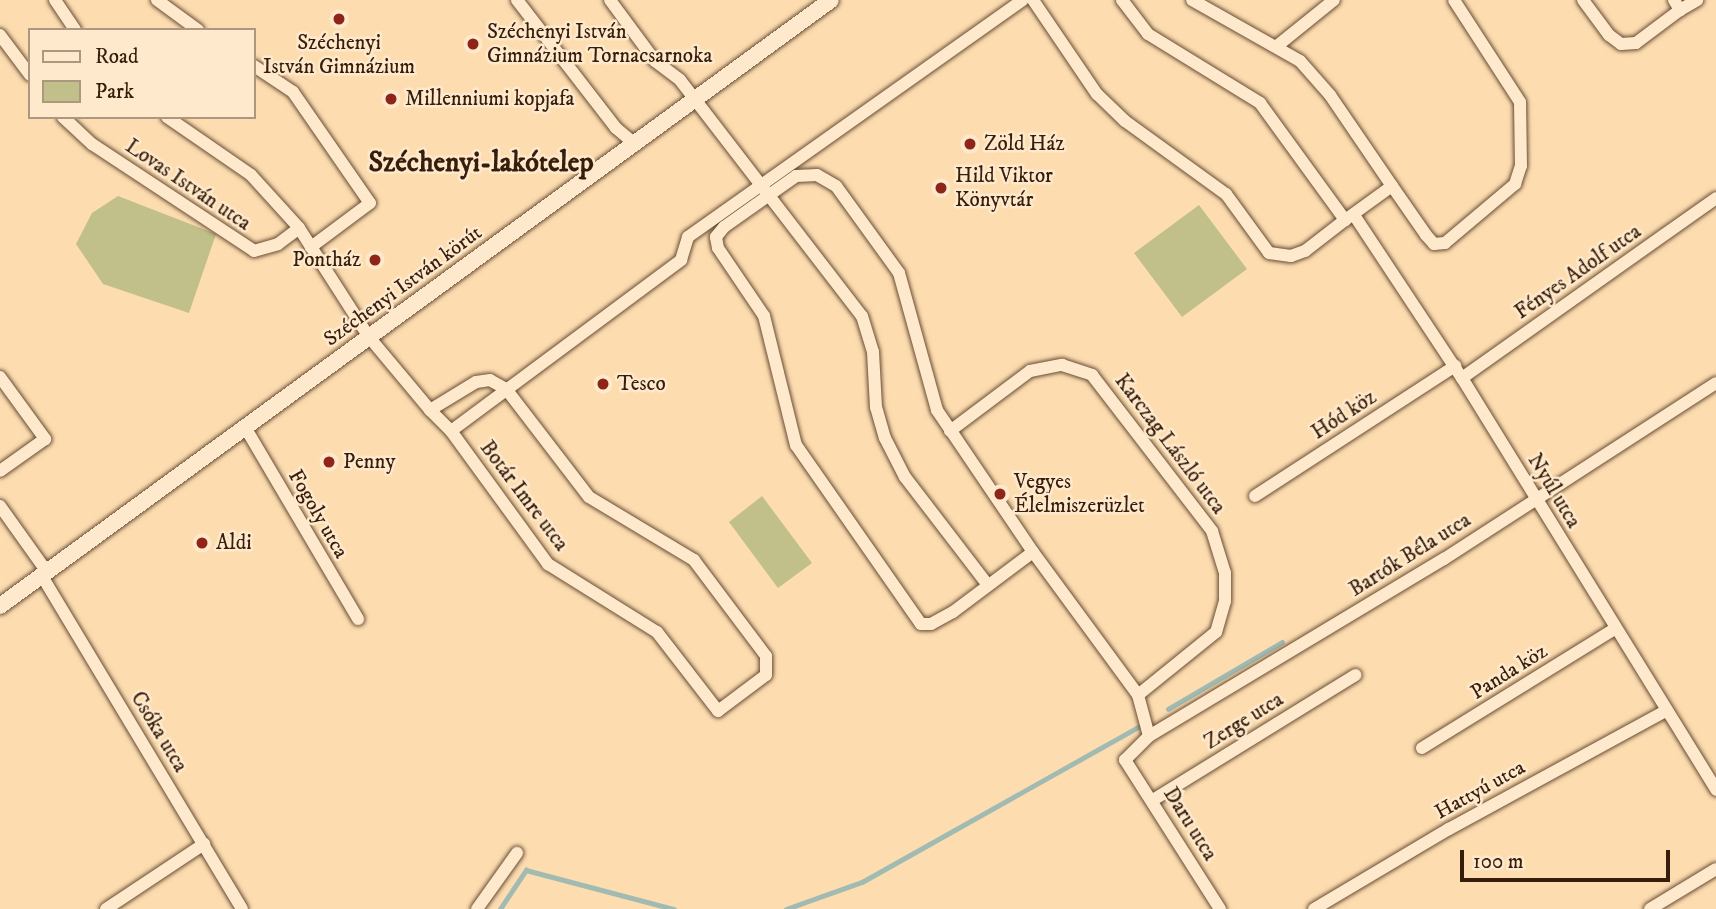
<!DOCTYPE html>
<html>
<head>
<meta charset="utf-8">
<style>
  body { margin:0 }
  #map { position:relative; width:1716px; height:909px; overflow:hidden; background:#fdddb0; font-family:"IM FELL DW Pica",serif }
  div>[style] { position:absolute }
  .green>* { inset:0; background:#c1c08a }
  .stream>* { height:4.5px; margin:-2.25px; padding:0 2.25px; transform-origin:2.25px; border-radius:2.25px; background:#a1bbb2 }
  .roads { filter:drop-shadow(0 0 2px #684d35) drop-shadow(0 0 2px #684d35) }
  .street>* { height:12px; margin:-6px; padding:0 6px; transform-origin:6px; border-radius:6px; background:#fee9cc }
  .secondary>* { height:16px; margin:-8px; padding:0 8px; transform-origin:8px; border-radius:8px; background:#fee9cc }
  .dots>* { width:19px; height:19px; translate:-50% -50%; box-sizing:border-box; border:4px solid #fee9cc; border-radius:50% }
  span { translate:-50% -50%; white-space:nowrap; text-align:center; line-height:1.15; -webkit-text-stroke:5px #fee9cc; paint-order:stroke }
  .poi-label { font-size:21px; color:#361d0c }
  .left { translate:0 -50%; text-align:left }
  .right { translate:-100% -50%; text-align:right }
  .street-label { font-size:21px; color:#361d0c }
  .district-label { font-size:28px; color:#361d0c; font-weight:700 }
  .legend { position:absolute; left:28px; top:28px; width:228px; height:91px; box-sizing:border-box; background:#fee9cc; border:2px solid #ae977f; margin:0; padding:9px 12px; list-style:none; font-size:21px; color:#361d0c }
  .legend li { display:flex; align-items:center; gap:14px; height:35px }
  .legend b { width:35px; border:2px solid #ae977f }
  .scale { position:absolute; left:1460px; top:850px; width:210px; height:32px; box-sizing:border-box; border:4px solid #361d0c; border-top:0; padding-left:9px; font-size:21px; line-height:24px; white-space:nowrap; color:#361d0c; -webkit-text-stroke:5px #fee9cc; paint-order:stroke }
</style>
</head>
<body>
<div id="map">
  <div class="green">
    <i style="clip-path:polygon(118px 196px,216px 234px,189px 313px,103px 284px,76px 244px,92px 213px)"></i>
    <i style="clip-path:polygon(1199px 205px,1247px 269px,1182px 317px,1134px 253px)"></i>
    <i style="clip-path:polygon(762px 496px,812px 563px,778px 588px,729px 522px)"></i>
  </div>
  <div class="stream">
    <i style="left:1168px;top:709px;width:132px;rotate:-30.4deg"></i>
    <i style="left:500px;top:909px;width:47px;rotate:-56.3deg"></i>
    <i style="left:526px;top:870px;width:153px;rotate:14.8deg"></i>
    <i style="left:786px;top:909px;width:81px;rotate:-19.6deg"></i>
    <i style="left:862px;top:882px;width:322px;rotate:-29.3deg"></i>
  </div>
  <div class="roads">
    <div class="street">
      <i style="left:55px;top:0;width:36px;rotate:56deg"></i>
      <i style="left:157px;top:0;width:51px;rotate:36.2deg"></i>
      <i style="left:517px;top:0;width:162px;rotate:52.3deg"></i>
      <i style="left:616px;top:128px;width:23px;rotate:40deg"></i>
      <i style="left:610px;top:0;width:76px;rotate:53.6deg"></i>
      <i style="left:655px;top:61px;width:31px;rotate:37deg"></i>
      <i style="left:680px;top:80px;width:298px;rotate:52.4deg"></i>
      <i style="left:862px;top:316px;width:38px;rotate:73deg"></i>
      <i style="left:873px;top:352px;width:55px;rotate:86.9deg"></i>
      <i style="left:876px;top:407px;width:32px;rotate:74deg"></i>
      <i style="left:885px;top:438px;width:44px;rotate:62.9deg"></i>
      <i style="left:905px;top:477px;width:135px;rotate:52.5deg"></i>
      <i style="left:1033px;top:0;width:114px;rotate:55.8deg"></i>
      <i style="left:1097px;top:94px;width:39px;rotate:44deg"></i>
      <i style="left:1125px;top:121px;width:125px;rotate:35.9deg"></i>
      <i style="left:1226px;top:194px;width:73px;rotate:53.9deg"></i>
      <i style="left:1269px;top:253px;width:22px;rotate:8deg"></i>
      <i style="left:1291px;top:256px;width:15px;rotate:-20deg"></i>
      <i style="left:1305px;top:251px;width:51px;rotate:-37.8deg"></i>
      <i style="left:1122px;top:0;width:43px;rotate:52.6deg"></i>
      <i style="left:1148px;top:34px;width:132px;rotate:31.6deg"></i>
      <i style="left:1260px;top:103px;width:145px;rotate:54deg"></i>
      <i style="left:1345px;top:220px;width:58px;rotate:-35.9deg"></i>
      <i style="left:1392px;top:186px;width:110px;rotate:-124.3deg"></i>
      <i style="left:1330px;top:95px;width:45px;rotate:-131.4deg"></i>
      <i style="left:1300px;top:61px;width:124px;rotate:-150.5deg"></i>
      <i style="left:1583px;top:0;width:44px;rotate:53.4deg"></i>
      <i style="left:1609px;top:35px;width:15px;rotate:37deg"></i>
      <i style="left:1621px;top:44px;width:15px;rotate:-4deg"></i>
      <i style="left:1636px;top:43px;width:55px;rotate:-36.9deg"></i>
      <i style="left:1674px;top:0;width:12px;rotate:59deg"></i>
      <i style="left:1680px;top:10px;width:20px;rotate:-30deg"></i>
      <i style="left:0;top:35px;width:50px;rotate:53.1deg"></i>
      <i style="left:1277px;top:46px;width:73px;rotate:-38.9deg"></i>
      <i style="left:254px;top:66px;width:47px;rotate:33.7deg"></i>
      <i style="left:293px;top:92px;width:135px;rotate:55.3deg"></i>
      <i style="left:370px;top:203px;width:74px;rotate:143.3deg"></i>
      <i style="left:63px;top:117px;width:40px;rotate:43deg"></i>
      <i style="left:92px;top:144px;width:194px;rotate:33.4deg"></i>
      <i style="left:254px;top:251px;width:25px;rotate:-16deg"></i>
      <i style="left:278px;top:244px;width:26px;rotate:-37deg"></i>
      <i style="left:167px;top:117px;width:102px;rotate:34.6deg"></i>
      <i style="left:251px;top:175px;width:72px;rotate:47.8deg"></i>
      <i style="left:299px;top:228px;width:130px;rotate:57.3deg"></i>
      <i style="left:369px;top:337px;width:95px;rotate:50.1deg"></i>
      <i style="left:430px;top:410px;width:30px;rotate:45deg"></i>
      <i style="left:451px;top:431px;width:165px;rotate:53.9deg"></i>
      <i style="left:548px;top:564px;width:128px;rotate:32deg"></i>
      <i style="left:657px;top:632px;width:100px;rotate:52.3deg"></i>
      <i style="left:718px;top:711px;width:60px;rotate:-36.9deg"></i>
      <i style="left:766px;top:675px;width:19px;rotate:-90deg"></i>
      <i style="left:766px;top:656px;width:120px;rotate:-126.9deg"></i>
      <i style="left:694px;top:560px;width:122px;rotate:-149deg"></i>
      <i style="left:589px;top:497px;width:136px;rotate:-127.5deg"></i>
      <i style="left:506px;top:389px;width:18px;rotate:-151deg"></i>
      <i style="left:490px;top:380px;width:14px;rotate:172deg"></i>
      <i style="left:476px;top:382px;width:54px;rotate:148.7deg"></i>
      <i style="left:1392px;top:186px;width:60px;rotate:55.2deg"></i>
      <i style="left:1426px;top:235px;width:12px;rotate:48deg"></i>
      <i style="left:1434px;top:244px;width:11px;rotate:-5deg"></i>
      <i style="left:1445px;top:243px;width:92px;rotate:-40.1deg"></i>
      <i style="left:1515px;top:184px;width:19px;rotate:-72deg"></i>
      <i style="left:1521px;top:166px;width:64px;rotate:-90.9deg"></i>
      <i style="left:1520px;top:102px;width:121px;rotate:-122.9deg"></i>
      <i style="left:1354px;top:215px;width:196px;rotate:56.5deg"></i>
      <i style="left:1462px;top:378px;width:484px;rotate:58.3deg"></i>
      <i style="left:0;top:377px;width:77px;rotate:54deg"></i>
      <i style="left:45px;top:439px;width:55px;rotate:144.6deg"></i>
      <i style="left:1462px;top:378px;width:311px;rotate:-35.3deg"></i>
      <i style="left:245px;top:427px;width:223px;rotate:59.5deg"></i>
      <i style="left:451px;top:431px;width:287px;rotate:-36.6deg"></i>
      <i style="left:681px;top:260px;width:24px;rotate:-73deg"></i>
      <i style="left:688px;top:237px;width:410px;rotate:-35.3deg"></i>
      <i style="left:950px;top:431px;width:100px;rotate:-36.9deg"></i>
      <i style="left:1030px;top:371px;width:33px;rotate:-11deg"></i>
      <i style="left:1062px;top:365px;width:32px;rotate:18deg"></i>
      <i style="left:1092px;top:375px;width:197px;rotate:52.4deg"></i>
      <i style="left:1212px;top:531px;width:44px;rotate:72.8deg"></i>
      <i style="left:1225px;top:573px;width:28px;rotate:90deg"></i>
      <i style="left:1225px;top:601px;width:32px;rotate:106deg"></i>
      <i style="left:1216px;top:632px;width:100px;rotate:141.1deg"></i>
      <i style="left:1255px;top:496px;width:239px;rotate:-33deg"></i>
      <i style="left:0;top:506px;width:81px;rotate:54.5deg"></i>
      <i style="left:1033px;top:552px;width:171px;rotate:-124.1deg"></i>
      <i style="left:937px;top:410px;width:142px;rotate:-105.5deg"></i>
      <i style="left:899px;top:273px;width:107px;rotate:-125.9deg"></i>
      <i style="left:836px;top:186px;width:22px;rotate:-150deg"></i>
      <i style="left:817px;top:175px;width:21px;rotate:177deg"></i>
      <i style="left:796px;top:176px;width:88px;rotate:144.7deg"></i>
      <i style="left:724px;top:227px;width:13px;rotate:129deg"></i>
      <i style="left:716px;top:237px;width:11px;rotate:80deg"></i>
      <i style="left:718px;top:248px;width:82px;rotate:55.9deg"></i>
      <i style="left:764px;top:316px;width:133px;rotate:76.1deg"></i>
      <i style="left:796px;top:445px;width:218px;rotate:55.1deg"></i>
      <i style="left:921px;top:624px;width:10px"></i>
      <i style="left:931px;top:624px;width:25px;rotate:-29deg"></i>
      <i style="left:953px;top:612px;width:100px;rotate:-36.9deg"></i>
      <i style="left:1033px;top:552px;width:177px;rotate:53.7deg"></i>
      <i style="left:1138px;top:695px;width:42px;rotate:75deg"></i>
      <i style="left:42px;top:576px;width:388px;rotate:59deg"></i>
      <i style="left:1422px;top:748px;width:227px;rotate:-31.7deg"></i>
      <i style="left:1153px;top:800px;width:238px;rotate:-31.7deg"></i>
      <i style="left:106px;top:909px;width:118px;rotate:-33.6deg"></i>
      <i style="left:477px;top:909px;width:69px;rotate:-54.5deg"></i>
      <i style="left:1220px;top:909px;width:177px;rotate:-122.5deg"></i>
      <i style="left:1125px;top:760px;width:34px;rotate:-45deg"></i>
      <i style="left:1149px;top:736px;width:344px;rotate:-31deg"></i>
      <i style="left:1444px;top:559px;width:324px;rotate:-32.9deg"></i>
      <i style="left:1314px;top:909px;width:157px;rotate:-30.7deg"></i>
      <i style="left:1449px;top:829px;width:248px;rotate:-28.6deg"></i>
      <i style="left:1650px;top:909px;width:77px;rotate:-31.2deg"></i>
    </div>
    <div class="secondary">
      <i style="left:0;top:606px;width:1028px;rotate:-36.1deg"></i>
    </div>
  </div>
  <div class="dots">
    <i style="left:339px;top:19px;background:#8f2418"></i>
    <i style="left:473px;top:44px;background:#8f2418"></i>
    <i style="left:391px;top:99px;background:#8f2418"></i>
    <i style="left:970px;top:144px;background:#8f2418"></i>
    <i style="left:941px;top:188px;background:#8f2418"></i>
    <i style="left:375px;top:260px;background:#8f2418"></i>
    <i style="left:603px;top:384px;background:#8f2418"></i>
    <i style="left:329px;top:462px;background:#8f2418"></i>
    <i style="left:1000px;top:494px;background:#8f2418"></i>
    <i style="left:202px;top:543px;background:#8f2418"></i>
  </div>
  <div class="poi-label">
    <span class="left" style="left:487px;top:44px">Széchenyi István<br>Gimnázium Tornacsarnoka</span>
    <span style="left:339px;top:55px">Széchenyi<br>István Gimnázium</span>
    <span class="left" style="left:405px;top:99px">Millenniumi kopjafa</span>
    <span class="left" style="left:984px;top:144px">Zöld Ház</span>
    <span class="left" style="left:955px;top:188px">Hild Viktor<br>Könyvtár</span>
    <span class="right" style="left:361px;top:260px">Pontház</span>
    <span class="left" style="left:617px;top:384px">Tesco</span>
    <span class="left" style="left:343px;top:462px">Penny</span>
    <span class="left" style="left:1014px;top:494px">Vegyes<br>Élelmiszerüzlet</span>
    <span class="left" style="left:216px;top:543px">Aldi</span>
  </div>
  <div class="street-label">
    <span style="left:188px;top:185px;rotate:34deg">Lovas István utca</span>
    <span style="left:1578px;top:272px;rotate:-35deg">Fényes Adolf utca</span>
    <span style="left:403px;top:286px;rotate:-36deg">Széchenyi István körút</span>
    <span style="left:1344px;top:415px;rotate:-33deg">Hód köz</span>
    <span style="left:1170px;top:444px;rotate:53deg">Karczag László utca</span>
    <span style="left:1554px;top:491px;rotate:59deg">Nyúl utca</span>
    <span style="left:524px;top:496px;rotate:53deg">Botár Imre utca</span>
    <span style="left:318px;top:514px;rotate:60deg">Fogoly utca</span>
    <span style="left:1410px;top:555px;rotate:-32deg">Bartók Béla utca</span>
    <span style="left:1509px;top:672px;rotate:-32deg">Panda köz</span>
    <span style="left:1244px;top:721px;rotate:-32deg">Zerge utca</span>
    <span style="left:159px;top:732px;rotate:59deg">Csóka utca</span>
    <span style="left:1480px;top:790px;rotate:-29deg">Hattyú utca</span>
    <span style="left:1190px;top:824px;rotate:58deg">Daru utca</span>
  </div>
  <div class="district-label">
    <span style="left:481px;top:163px">Széchenyi-lakótelep</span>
  </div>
  <ul class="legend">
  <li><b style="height:9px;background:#fee9cc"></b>Road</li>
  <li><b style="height:19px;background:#c1c08a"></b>Park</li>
  </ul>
  <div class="scale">100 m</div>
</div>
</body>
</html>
